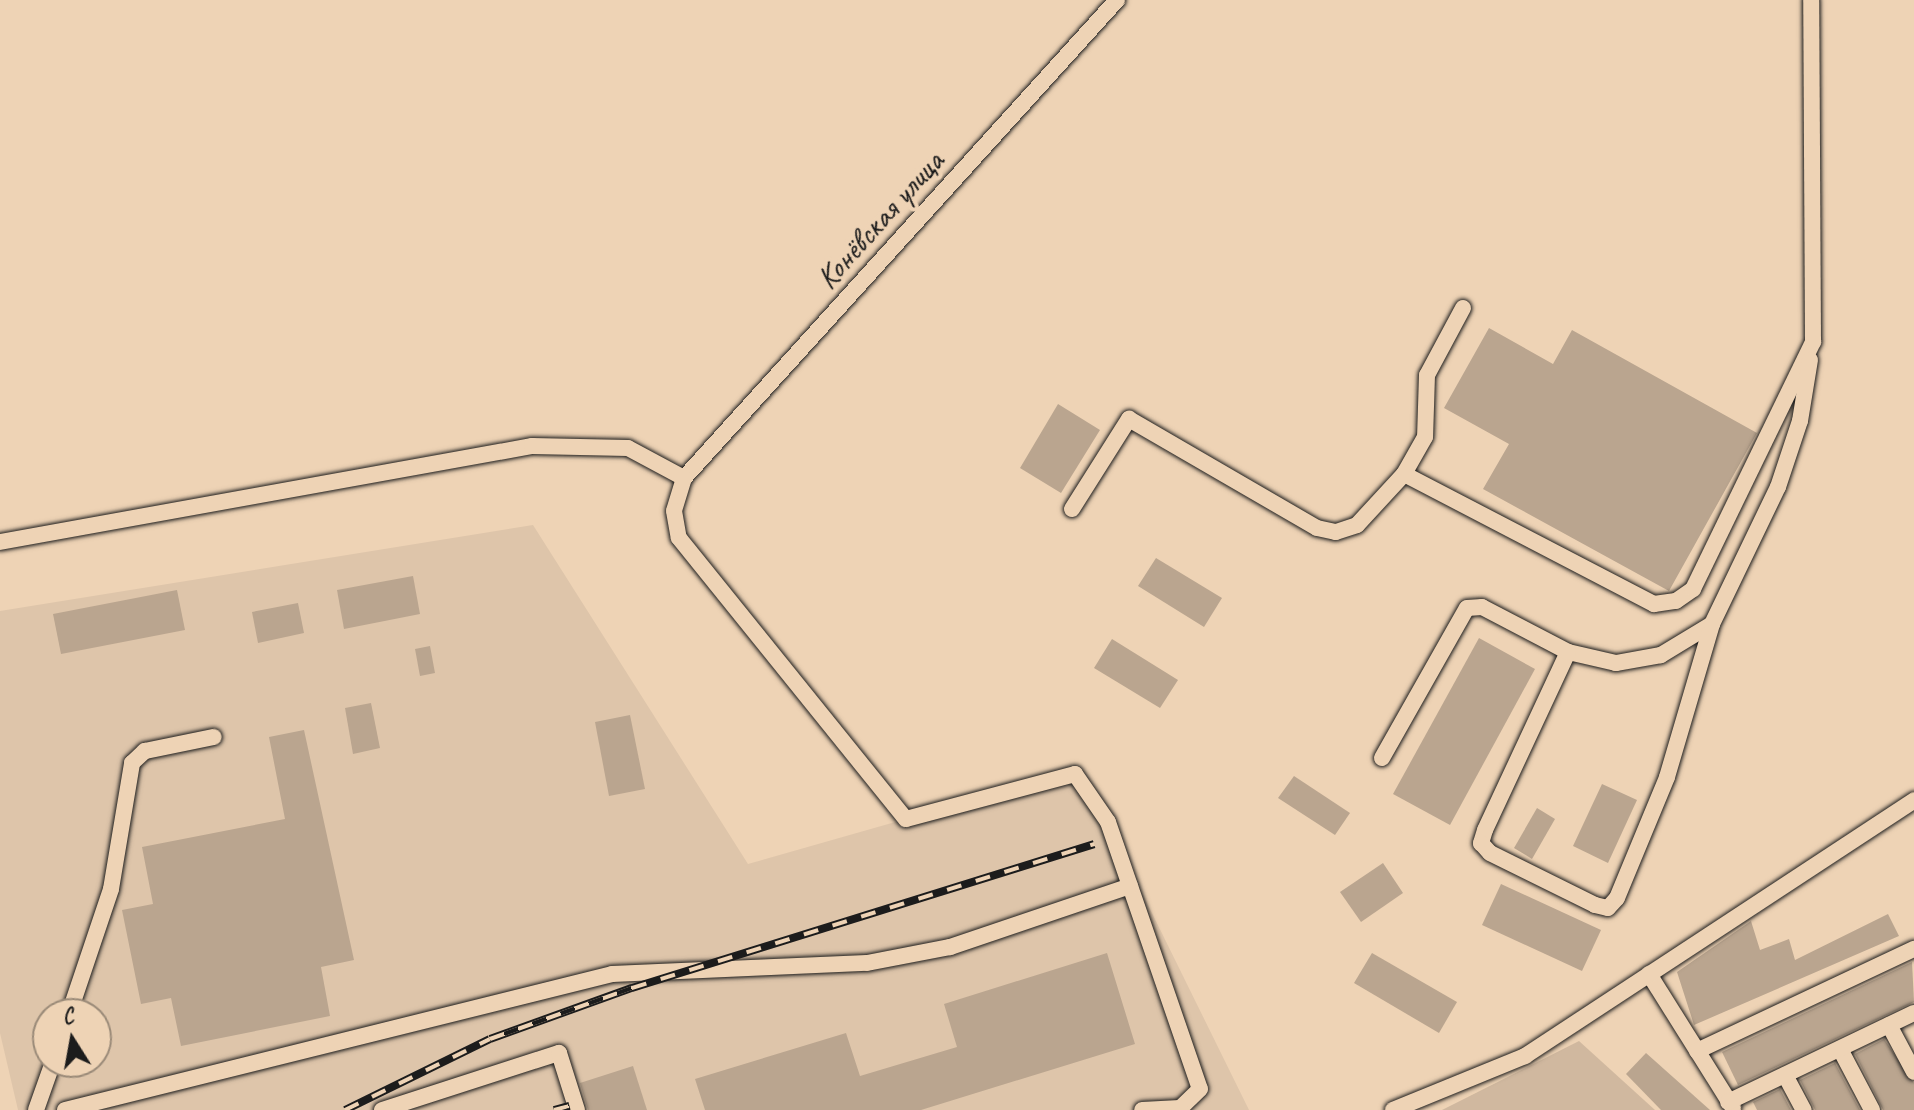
<!DOCTYPE html>
<html>
<head>
<meta charset="utf-8">
<style>
  body { margin:0 }
  #map { position:relative; width:1914px; height:1110px; overflow:hidden; background:#eed3b5; font-family:Caveat,sans-serif }
  div>[style] { position:absolute }
  .built>* { inset:0; background:#dec5aa }
  .green>* { inset:0; background:#d0b89f }
  .building>* { inset:0; background:#baa58f }
  .roads { filter:drop-shadow(0 0 2px #1c1c1c) drop-shadow(0 0 2px #1c1c1c) }
  .minor>* { height:16px; margin:-8px; padding:0 8px; transform-origin:8px; border-radius:8px; background:#eed3b5 }
  .rail>* { height:8px; margin-top:-4px; transform-origin:0; background:repeating-linear-gradient(90deg,#eed3b5 0 15px,#1c1c1c 0 30px); box-sizing:border-box; border-block:2px solid #1c1c1c }
  span { translate:-50% -50%; white-space:nowrap; text-align:center; line-height:1.15; -webkit-text-stroke:8px #eed3b5; paint-order:stroke }
  .street-label { font-size:32px; color:#1c1c1c }
  .north { position:absolute; left:32px; top:998px; width:80px; height:80px; box-sizing:border-box; background:#eed3b5; border:2px solid #9a8a78; border-radius:50%; rotate:349deg; font-size:22px; font-weight:700; line-height:32px; text-align:center; color:#1c1c1c }
  .north::after { content:''; display:block; margin:auto; width:28px; height:36px; background:#1c1c1c; clip-path:polygon(50% 0,100% 100%,50% 72%,0 100%) }
</style>
</head>
<body>
<div id="map">
  <div class="built">
    <i style="clip-path:polygon(evenodd,533px 525px,748px 864px,1081px 769px,1249px 1110px,18px 1110px,0 1033px,0 611px,533px 525px,48px 1014px,96px 1014px,96px 1062px,48px 1062px,48px 1014px)"></i>
  </div>
  <div class="green">
    <i style="clip-path:polygon(1579px 1041px,1655px 1110px,1442px 1110px)"></i>
  </div>
  <div class="building">
    <i style="clip-path:polygon(1489px 328px,1553px 364px,1572px 330px,1757px 433px,1669px 591px,1483px 489px,1509px 444px,1444px 408px)"></i>
    <i style="clip-path:polygon(1058px 404px,1100px 430px,1061px 493px,1020px 468px)"></i>
    <i style="clip-path:polygon(1156px 558px,1222px 598px,1204px 627px,1138px 586px)"></i>
    <i style="clip-path:polygon(413px 576px,420px 614px,344px 629px,337px 590px)"></i>
    <i style="clip-path:polygon(177px 590px,185px 630px,61px 654px,53px 614px)"></i>
    <i style="clip-path:polygon(298px 603px,304px 633px,258px 643px,252px 612px)"></i>
    <i style="clip-path:polygon(1479px 638px,1535px 669px,1450px 825px,1393px 794px)"></i>
    <i style="clip-path:polygon(1112px 639px,1178px 680px,1160px 708px,1094px 668px)"></i>
    <i style="clip-path:polygon(430px 646px,435px 673px,420px 676px,415px 649px)"></i>
    <i style="clip-path:polygon(371px 703px,380px 748px,353px 754px,345px 708px)"></i>
    <i style="clip-path:polygon(630px 715px,645px 789px,609px 796px,595px 722px)"></i>
    <i style="clip-path:polygon(304px 730px,354px 960px,321px 967px,330px 1016px,181px 1046px,171px 998px,141px 1004px,122px 910px,153px 904px,142px 847px,285px 819px,269px 737px)"></i>
    <i style="clip-path:polygon(1294px 776px,1350px 813px,1335px 835px,1278px 798px)"></i>
    <i style="clip-path:polygon(1602px 784px,1637px 800px,1608px 863px,1573px 846px)"></i>
    <i style="clip-path:polygon(1537px 808px,1555px 819px,1532px 859px,1514px 848px)"></i>
    <i style="clip-path:polygon(1383px 863px,1403px 893px,1361px 922px,1340px 892px)"></i>
    <i style="clip-path:polygon(1501px 884px,1601px 930px,1582px 971px,1482px 925px)"></i>
    <i style="clip-path:polygon(1888px 914px,1899px 936px,1694px 1025px,1677px 972px,1751px 921px,1760px 950px,1789px 939px,1795px 960px)"></i>
    <i style="clip-path:polygon(1107px 953px,1135px 1044px,921px 1110px,705px 1110px,695px 1079px,846px 1033px,860px 1076px,957px 1047px,944px 1004px)"></i>
    <i style="clip-path:polygon(1372px 953px,1457px 1002px,1439px 1033px,1354px 983px)"></i>
    <i style="clip-path:polygon(1912px 962px,1914px 1002px,1738px 1085px,1722px 1052px)"></i>
    <i style="clip-path:polygon(1884px 1039px,1914px 1083px,1914px 1110px,1883px 1110px,1855px 1054px)"></i>
    <i style="clip-path:polygon(1646px 1053px,1710px 1110px,1661px 1110px,1626px 1074px)"></i>
    <i style="clip-path:polygon(1835px 1063px,1860px 1110px,1815px 1110px,1800px 1080px)"></i>
    <i style="clip-path:polygon(633px 1066px,647px 1110px,588px 1110px,580px 1083px)"></i>
    <i style="clip-path:polygon(1780px 1089px,1791px 1110px,1757px 1110px,1753px 1102px)"></i>
  </div>
  <div class="roads">
    <div class="minor">
      <i style="left:1117px;top:0;width:645px;rotate:132.17deg"></i>
      <i style="left:684px;top:478px;width:34px;rotate:107deg"></i>
      <i style="left:674px;top:511px;width:27px;rotate:80deg"></i>
      <i style="left:679px;top:538px;width:361px;rotate:51.1deg"></i>
      <i style="left:906px;top:819px;width:175px;rotate:-14.9deg"></i>
      <i style="left:1075px;top:774px;width:58px;rotate:55.5deg"></i>
      <i style="left:1108px;top:822px;width:282px;rotate:71deg"></i>
      <i style="left:1200px;top:1089px;width:28px;rotate:136deg"></i>
      <i style="left:1180px;top:1108px;width:38px;rotate:177deg"></i>
      <i style="left:1463px;top:308px;width:76px;rotate:118.2deg"></i>
      <i style="left:1427px;top:375px;width:62px;rotate:91.8deg"></i>
      <i style="left:1425px;top:437px;width:43px;rotate:119.6deg"></i>
      <i style="left:1404px;top:474px;width:282px;rotate:27.5deg"></i>
      <i style="left:1654px;top:604px;width:22px;rotate:-8deg"></i>
      <i style="left:1676px;top:601px;width:21px;rotate:-35deg"></i>
      <i style="left:1693px;top:589px;width:275px;rotate:-64.1deg"></i>
      <i style="left:1813px;top:342px;width:342px;rotate:-90.3deg"></i>
      <i style="left:1072px;top:509px;width:107px;rotate:-57.7deg"></i>
      <i style="left:1129px;top:419px;width:217px;rotate:30.1deg"></i>
      <i style="left:1317px;top:528px;width:19px;rotate:12deg"></i>
      <i style="left:1336px;top:532px;width:22px;rotate:-18deg"></i>
      <i style="left:1357px;top:525px;width:69px;rotate:-47.3deg"></i>
      <i style="left:0;top:542px;width:541px;rotate:-10.23deg"></i>
      <i style="left:532px;top:446px;width:96px;rotate:1.2deg"></i>
      <i style="left:628px;top:448px;width:64px;rotate:28.2deg"></i>
      <i style="left:1712px;top:624px;width:60px;rotate:148.7deg"></i>
      <i style="left:1661px;top:655px;width:46px;rotate:169.9deg"></i>
      <i style="left:1616px;top:663px;width:49px;rotate:-167.1deg"></i>
      <i style="left:1568px;top:652px;width:196px;rotate:115deg"></i>
      <i style="left:1485px;top:830px;width:14px;rotate:107deg"></i>
      <i style="left:1481px;top:843px;width:13px;rotate:48deg"></i>
      <i style="left:1490px;top:853px;width:117px;rotate:26.3deg"></i>
      <i style="left:1595px;top:905px;width:13px;rotate:13deg"></i>
      <i style="left:1608px;top:908px;width:13px;rotate:-48deg"></i>
      <i style="left:1617px;top:898px;width:131px;rotate:-67.5deg"></i>
      <i style="left:1667px;top:777px;width:159px;rotate:-73.6deg"></i>
      <i style="left:1712px;top:624px;width:152px;rotate:-64.3deg"></i>
      <i style="left:1778px;top:487px;width:70px;rotate:-71.6deg"></i>
      <i style="left:1800px;top:421px;width:62px;rotate:-80.7deg"></i>
      <i style="left:1382px;top:758px;width:172px;rotate:-60.5deg"></i>
      <i style="left:1467px;top:608px;width:15px;rotate:-4deg"></i>
      <i style="left:1482px;top:607px;width:97px;rotate:27.6deg"></i>
      <i style="left:1649px;top:974px;width:158px;rotate:57.9deg"></i>
      <i style="left:69px;top:1014px;width:132px;rotate:-71.4deg"></i>
      <i style="left:111px;top:889px;width:128px;rotate:-80.5deg"></i>
      <i style="left:132px;top:763px;width:18px;rotate:-43deg"></i>
      <i style="left:145px;top:751px;width:70px;rotate:-11.5deg"></i>
      <i style="left:1889px;top:1025px;width:53px;rotate:62deg"></i>
      <i style="left:1840px;top:1049px;width:69px;rotate:62.3deg"></i>
      <i style="left:1697px;top:1051px;width:240px;rotate:-25.2deg"></i>
      <i style="left:1785px;top:1075px;width:40px;rotate:62deg"></i>
      <i style="left:1728px;top:1102px;width:206px;rotate:-25.6deg"></i>
      <i style="left:36px;top:1110px;width:51px;rotate:-70.5deg"></i>
      <i style="left:65px;top:1110px;width:564px;rotate:-13.96deg"></i>
      <i style="left:612px;top:974px;width:255px;rotate:-2.5deg"></i>
      <i style="left:867px;top:963px;width:85px;rotate:-10.9deg"></i>
      <i style="left:950px;top:947px;width:190px;rotate:-18.7deg"></i>
      <i style="left:382px;top:1110px;width:186px;rotate:-17.9deg"></i>
      <i style="left:559px;top:1053px;width:60px;rotate:72.5deg"></i>
      <i style="left:1393px;top:1110px;width:143px;rotate:-22.2deg"></i>
      <i style="left:1525px;top:1056px;width:466px;rotate:-33.3deg"></i>
    </div>
  </div>
  <div class="rail">
    <i style="left:345px;top:1110px;width:161px;rotate:-26.1deg"></i>
    <i style="left:490px;top:1039px;width:151px;rotate:-19.8deg"></i>
    <i style="left:632px;top:988px;width:484px;rotate:-17.3deg"></i>
    <i style="left:554px;top:1110px;width:16px;rotate:-15deg"></i>
  </div>
  <div class="street-label">
    <span style="left:880px;top:220px;rotate:-48deg">Конёвская улица</span>
  </div>
  <div class="north">С</div>
</div>
</body>
</html>
